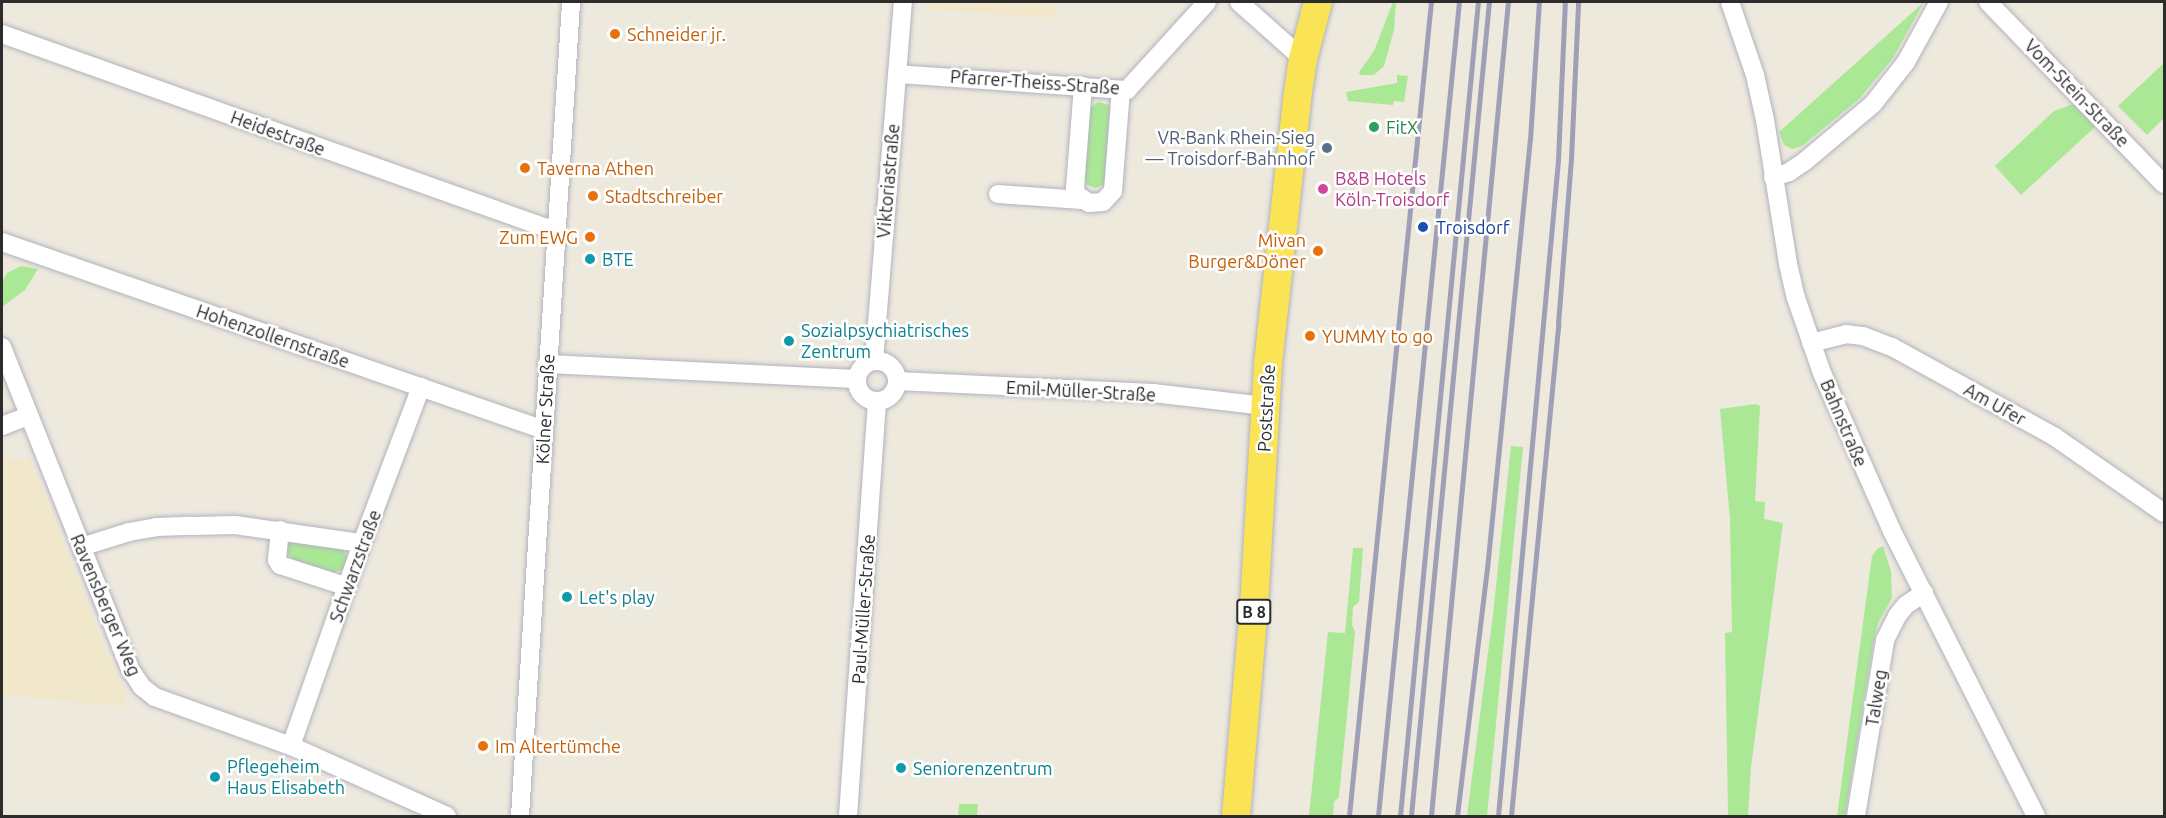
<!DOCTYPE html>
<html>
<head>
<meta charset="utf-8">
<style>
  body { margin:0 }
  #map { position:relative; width:2166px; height:818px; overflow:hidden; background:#eee9dd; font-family:Ubuntu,sans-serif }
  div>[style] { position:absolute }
  .education>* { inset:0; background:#f1e8cc }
  .green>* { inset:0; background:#aae896 }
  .roads { filter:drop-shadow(0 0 2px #b1b2c0) drop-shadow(0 0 2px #b1b2c0) }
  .street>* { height:18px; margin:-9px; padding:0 9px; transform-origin:9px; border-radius:9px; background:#fff }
  .street>.ring { margin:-9px; padding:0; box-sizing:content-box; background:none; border:18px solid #fff; border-radius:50% }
  .primary>* { height:28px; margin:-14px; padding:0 14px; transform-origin:14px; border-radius:14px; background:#fae456 }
  .rail>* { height:4.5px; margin:-2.25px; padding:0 2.25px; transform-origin:2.25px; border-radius:2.25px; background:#9fa0b7 }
  .dots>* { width:16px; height:16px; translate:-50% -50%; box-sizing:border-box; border:3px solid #fff; border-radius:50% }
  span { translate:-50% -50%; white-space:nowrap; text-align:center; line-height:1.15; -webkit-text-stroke:5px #fff; paint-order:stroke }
  .shield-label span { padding:2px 4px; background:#fff; border:2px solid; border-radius:4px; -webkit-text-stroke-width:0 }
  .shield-label { font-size:16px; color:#2c2c2c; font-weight:700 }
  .food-label { font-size:18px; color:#c56008 }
  .left { translate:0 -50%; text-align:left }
  .right { translate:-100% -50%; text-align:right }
  .street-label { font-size:18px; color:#2c2c2c }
  .leisure-label { font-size:18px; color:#27864d }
  .service-label { font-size:18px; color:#4e5e75 }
  .hotel-label { font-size:18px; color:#b23c85 }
  .transit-label { font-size:18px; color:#164399 }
  .culture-label { font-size:18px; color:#0d838f }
  .frame { position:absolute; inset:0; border:3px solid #2c2c2c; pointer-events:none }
</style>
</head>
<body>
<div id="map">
  <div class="education">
    <i style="clip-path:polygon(927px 2px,1055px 2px,1054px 19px,926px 9px)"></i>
    <i style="clip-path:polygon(2px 458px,31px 460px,104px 647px,127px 695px,125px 707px,2px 695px)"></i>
  </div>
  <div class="green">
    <i style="clip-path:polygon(1393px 2px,1396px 2px,1394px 30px,1384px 66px,1374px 75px,1360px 75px,1359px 72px,1374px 51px)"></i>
    <i style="clip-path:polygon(1924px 2px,1893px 58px,1859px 99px,1802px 146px,1792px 149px,1784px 145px,1779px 132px)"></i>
    <i style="clip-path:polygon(2164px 63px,2164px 118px,2147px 135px,2118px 106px)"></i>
    <i style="clip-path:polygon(1397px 75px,1408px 76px,1404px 102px,1394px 101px,1393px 105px,1348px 101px,1346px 92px,1397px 83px)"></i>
    <i style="clip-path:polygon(1098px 102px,1109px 105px,1110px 111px,1105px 180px,1103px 185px,1096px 188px,1087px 185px,1084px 179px,1090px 108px)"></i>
    <i style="clip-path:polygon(2073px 104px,2095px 127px,2021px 195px,1995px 166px,2054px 111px)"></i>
    <i style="clip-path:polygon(21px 266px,38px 269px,25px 290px,2px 307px,2px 282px,7px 273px)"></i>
    <i style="clip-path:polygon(1756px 404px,1760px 406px,1755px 501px,1765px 502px,1764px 519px,1783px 523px,1751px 767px,1748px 816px,1728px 816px,1725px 633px,1732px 632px,1730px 519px,1720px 409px)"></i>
    <i style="clip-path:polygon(1511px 446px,1523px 447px,1487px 816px,1467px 816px,1493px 614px)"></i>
    <i style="clip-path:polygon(291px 541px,341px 547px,349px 558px,345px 569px,334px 572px,294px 560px,287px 553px,286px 548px)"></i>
    <i style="clip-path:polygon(1883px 546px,1891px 571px,1892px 598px,1878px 623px,1874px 639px,1845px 816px,1837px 816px,1869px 578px,1872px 556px,1877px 549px)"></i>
    <i style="clip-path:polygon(1353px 548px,1363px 548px,1359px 602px,1353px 607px,1352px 625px,1355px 632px,1339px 797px,1334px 802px,1333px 816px,1309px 816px,1328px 632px,1345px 633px)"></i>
    <i style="clip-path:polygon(959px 804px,978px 804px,977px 816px,958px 816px)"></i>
  </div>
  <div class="roads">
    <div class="street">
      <i style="left:1239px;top:2px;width:86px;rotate:41.7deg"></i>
      <i style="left:1730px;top:2px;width:77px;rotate:71.1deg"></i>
      <i style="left:1755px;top:75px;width:46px;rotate:77.5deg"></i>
      <i style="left:1765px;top:120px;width:146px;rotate:80.9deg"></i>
      <i style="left:1788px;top:264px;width:35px;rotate:77deg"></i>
      <i style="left:1796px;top:298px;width:79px;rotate:70.9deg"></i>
      <i style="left:1822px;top:373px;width:173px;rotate:66.1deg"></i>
      <i style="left:1892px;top:531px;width:319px;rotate:63.2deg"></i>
      <i style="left:1988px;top:2px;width:253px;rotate:46deg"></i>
      <i style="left:2px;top:34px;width:587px;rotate:19.61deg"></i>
      <i style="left:897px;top:74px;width:231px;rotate:4deg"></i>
      <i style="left:1127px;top:90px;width:119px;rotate:-47.7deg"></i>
      <i style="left:1083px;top:86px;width:102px;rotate:94.5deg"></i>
      <i style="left:1075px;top:188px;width:7px;rotate:74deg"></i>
      <i style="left:1077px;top:195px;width:14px;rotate:34deg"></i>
      <i style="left:1089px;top:203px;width:14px;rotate:-4deg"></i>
      <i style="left:1103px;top:202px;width:15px;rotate:-48deg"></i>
      <i style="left:1113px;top:191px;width:101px;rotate:-85.5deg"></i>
      <i style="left:1773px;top:177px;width:17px;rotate:-17deg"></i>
      <i style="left:1789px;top:172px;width:18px;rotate:-34deg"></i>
      <i style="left:1804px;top:162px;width:90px;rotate:-40deg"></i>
      <i style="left:1873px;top:104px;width:53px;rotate:-51.8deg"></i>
      <i style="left:1906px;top:62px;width:68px;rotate:-61.2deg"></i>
      <i style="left:998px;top:194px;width:84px;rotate:4.1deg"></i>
      <i style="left:2px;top:242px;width:574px;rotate:19.13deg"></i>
      <i style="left:1811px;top:343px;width:36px;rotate:-14deg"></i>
      <i style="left:1846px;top:334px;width:17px;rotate:7deg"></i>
      <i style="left:1863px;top:336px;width:31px;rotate:21deg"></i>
      <i style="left:1892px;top:347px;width:186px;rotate:28.9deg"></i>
      <i style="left:2055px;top:437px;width:133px;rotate:34.9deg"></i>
      <i style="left:2px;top:347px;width:347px;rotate:68.3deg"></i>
      <i style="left:130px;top:669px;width:22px;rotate:56deg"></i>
      <i style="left:142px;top:687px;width:16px;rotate:38deg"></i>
      <i style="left:155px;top:697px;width:145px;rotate:19.8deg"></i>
      <i style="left:291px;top:746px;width:171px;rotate:24.2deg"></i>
      <i style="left:874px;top:361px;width:360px;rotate:-85.4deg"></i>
      <i class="ring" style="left:857px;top:361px;width:22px;height:22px"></i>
      <i style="left:547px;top:364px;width:310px;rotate:2.8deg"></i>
      <i style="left:897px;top:381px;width:256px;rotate:2.7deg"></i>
      <i style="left:1153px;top:393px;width:113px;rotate:6.6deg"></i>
      <i style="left:2px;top:426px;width:28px;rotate:-21deg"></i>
      <i style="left:280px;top:530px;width:30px;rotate:96deg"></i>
      <i style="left:277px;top:560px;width:6px;rotate:59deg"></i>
      <i style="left:280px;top:565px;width:71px;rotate:17.9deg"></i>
      <i style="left:81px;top:547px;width:50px;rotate:-17.4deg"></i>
      <i style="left:129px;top:532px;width:27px;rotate:-10deg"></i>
      <i style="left:156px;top:527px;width:36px;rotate:-2deg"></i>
      <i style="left:192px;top:526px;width:43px;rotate:-1.3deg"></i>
      <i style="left:235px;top:525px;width:128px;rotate:8.1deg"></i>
      <i style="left:291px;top:746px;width:215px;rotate:-70.7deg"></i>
      <i style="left:362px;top:543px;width:167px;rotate:-69.3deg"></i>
      <i style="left:520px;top:816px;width:816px;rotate:-86.41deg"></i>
      <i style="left:848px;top:816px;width:416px;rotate:-86deg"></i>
      <i style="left:1856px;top:816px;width:178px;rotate:-80.6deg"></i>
      <i style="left:1885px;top:640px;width:27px;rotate:-63deg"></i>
      <i style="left:1897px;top:616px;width:14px;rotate:-51deg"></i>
      <i style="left:1906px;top:605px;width:22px;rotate:-34deg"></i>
    </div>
    <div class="primary">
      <i style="left:1236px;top:816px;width:210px;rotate:-85.1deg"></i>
      <i style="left:1254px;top:607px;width:244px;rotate:-86.7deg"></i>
      <i style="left:1268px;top:363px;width:266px;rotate:-83.7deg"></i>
      <i style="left:1297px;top:99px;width:40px;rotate:-81.5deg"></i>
      <i style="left:1303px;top:59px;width:59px;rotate:-75.3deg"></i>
    </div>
  </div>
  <div class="rail">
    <i style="left:1349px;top:816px;width:818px;rotate:-84.25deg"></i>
    <i style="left:1378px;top:816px;width:818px;rotate:-84.32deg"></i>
    <i style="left:1400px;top:816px;width:818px;rotate:-84.53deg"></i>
    <i style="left:1411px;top:816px;width:818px;rotate:-84.53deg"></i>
    <i style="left:1431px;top:816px;width:818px;rotate:-84.6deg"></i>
    <i style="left:1457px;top:816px;width:249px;rotate:-83.1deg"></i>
    <i style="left:1487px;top:569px;width:431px;rotate:-84.3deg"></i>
    <i style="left:1530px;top:140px;width:138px;rotate:-86.3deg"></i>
    <i style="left:1498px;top:816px;width:659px;rotate:-84.77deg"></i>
    <i style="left:1558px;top:160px;width:158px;rotate:-87.5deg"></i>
    <i style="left:1511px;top:816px;width:494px;rotate:-84.5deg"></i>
    <i style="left:1558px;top:324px;width:166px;rotate:-85.5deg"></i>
    <i style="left:1571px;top:159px;width:157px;rotate:-87.4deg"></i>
  </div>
  <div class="dots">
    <i style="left:615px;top:34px;background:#e8710a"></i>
    <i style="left:1374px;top:127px;background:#2e9e5b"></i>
    <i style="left:1327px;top:148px;background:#5c6f8a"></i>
    <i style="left:525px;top:168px;background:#e8710a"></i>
    <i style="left:1323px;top:189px;background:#d1479c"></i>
    <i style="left:593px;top:196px;background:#e8710a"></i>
    <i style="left:1423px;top:227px;background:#1a4fb4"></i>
    <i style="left:590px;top:237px;background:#e8710a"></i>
    <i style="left:1318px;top:251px;background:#e8710a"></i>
    <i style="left:590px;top:259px;background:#0f9aa8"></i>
    <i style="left:1310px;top:336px;background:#e8710a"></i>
    <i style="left:789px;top:341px;background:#0f9aa8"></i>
    <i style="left:567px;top:597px;background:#0f9aa8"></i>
    <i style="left:483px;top:746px;background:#e8710a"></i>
    <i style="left:901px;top:768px;background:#0f9aa8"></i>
    <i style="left:215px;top:777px;background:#0f9aa8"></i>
  </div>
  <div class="shield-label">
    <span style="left:1254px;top:612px">B 8</span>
  </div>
  <div class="food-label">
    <span class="left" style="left:627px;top:34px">Schneider jr.</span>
    <span class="left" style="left:537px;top:168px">Taverna Athen</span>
    <span class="left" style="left:605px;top:196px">Stadtschreiber</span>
    <span class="right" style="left:578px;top:237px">Zum EWG</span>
    <span class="right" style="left:1306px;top:251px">Mivan<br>Burger&amp;Döner</span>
    <span class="left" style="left:1322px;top:336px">YUMMY to go</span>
    <span class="left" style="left:495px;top:746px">Im Altertümche</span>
  </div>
  <div class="street-label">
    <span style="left:1035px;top:82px;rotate:4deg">Pfarrer-Theiss-Straße</span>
    <span style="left:2077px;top:93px;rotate:46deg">Vom-Stein-Straße</span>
    <span style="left:278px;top:133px;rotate:20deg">Heidestraße</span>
    <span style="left:888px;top:181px;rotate:-85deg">Viktoriastraße</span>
    <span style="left:273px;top:336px;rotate:19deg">Hohenzollernstraße</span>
    <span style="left:1081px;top:391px;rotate:3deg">Emil-Müller-Straße</span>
    <span style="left:1995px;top:404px;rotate:29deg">Am Ufer</span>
    <span style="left:1266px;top:408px;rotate:-87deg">Poststraße</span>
    <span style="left:545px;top:409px;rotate:-87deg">Kölner Straße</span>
    <span style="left:1844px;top:423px;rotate:67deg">Bahnstraße</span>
    <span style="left:355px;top:566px;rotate:-70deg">Schwarzstraße</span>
    <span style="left:106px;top:605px;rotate:67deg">Ravensberger Weg</span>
    <span style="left:863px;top:609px;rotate:-86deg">Paul-Müller-Straße</span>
    <span style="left:1876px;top:698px;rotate:-81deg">Talweg</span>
  </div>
  <div class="leisure-label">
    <span class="left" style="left:1386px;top:127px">FitX</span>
  </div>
  <div class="service-label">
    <span class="right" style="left:1315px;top:148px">VR-Bank Rhein-Sieg<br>— Troisdorf-Bahnhof</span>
  </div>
  <div class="hotel-label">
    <span class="left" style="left:1335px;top:189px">B&amp;B Hotels<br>Köln-Troisdorf</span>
  </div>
  <div class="transit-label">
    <span class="left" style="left:1436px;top:227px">Troisdorf</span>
  </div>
  <div class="culture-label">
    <span class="left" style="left:602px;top:259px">BTE</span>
    <span class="left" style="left:801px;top:341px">Sozialpsychiatrisches<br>Zentrum</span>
    <span class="left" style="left:579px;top:597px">Let's play</span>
    <span class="left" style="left:227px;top:777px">Pflegeheim<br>Haus Elisabeth</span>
    <span class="left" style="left:913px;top:768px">Seniorenzentrum</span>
  </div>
  <div class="frame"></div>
</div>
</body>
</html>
